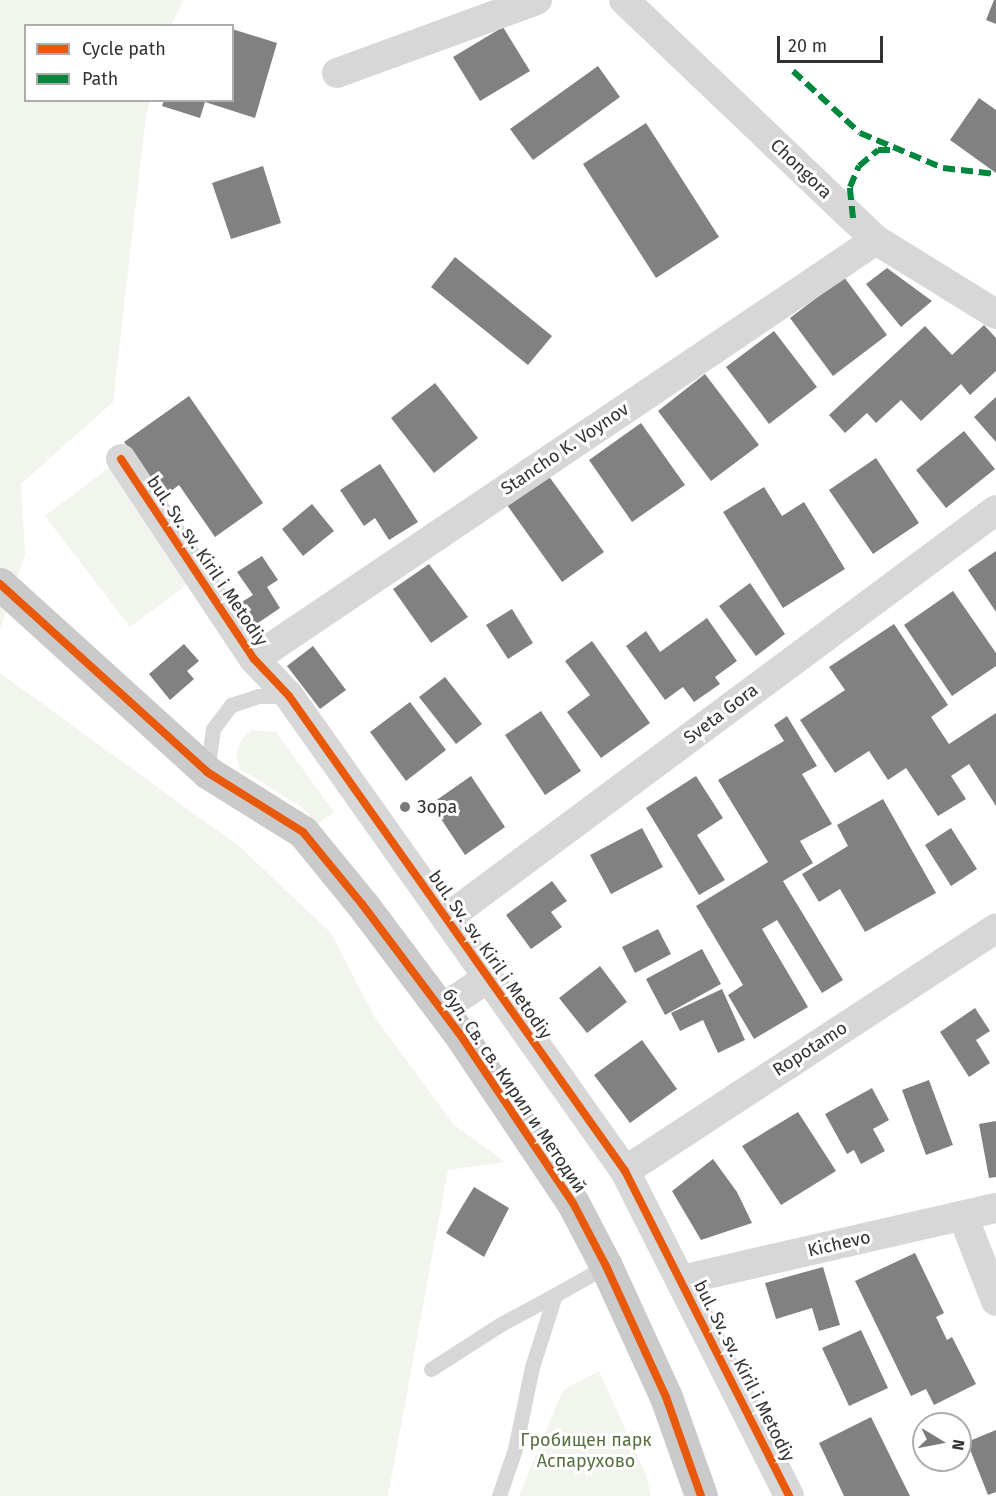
<!DOCTYPE html>
<html>
<head>
<meta charset="utf-8">
<style>
  body { margin:0 }
  #map { position:relative; width:996px; height:1496px; overflow:hidden; background:#fff; font-family:"Fira Sans",sans-serif }
  div>[style] { position:absolute }
  .green>* { inset:0; background:#f1f5ed }
  .building>* { inset:0; background:#818181 }
  .lane>* { height:15px; margin:-7.5px; padding:0 7.5px; transform-origin:7.5px; border-radius:7.5px; background:#d7d7d7 }
  .street>* { height:30px; margin:-15px; padding:0 15px; transform-origin:15px; border-radius:15px; background:#d7d7d7 }
  .primary>* { height:33px; margin:-16.5px; padding:0 16.5px; transform-origin:16.5px; border-radius:16.5px; background:#cacaca }
  .quiet>* { height:6px; margin-top:-3px; transform-origin:0; background:repeating-linear-gradient(90deg,#00873e 0 12px,transparent 0 18px) }
  .cycleway>* { height:8px; margin:-4px; padding:0 4px; transform-origin:4px; border-radius:4px; background:#e8590c }
  .dots>* { width:16px; height:16px; translate:-50% -50%; box-sizing:border-box; border:3px solid #fff; border-radius:50% }
  span { translate:-50% -50%; white-space:nowrap; text-align:center; line-height:1.15; -webkit-text-stroke:6px #fff; paint-order:stroke }
  .street-label { font-size:18px; color:#333 }
  .poi-label { font-size:18px; color:#333 }
  .left { translate:0 -50%; text-align:left }
  .park-label { font-size:18px; color:#56703f }
  .legend { position:absolute; left:24px; top:24px; width:210px; height:78px; box-sizing:border-box; background:#fff; border:2px solid #adadad; margin:0; padding:8px 10px; list-style:none; font-size:18px; color:#333 }
  .legend li { display:flex; align-items:center; gap:12px; height:30px }
  .legend b { width:30px; border:2px solid #adadad }
  .north { position:absolute; left:912px; top:1412px; width:60px; height:60px; box-sizing:border-box; background:#fff; border:2px solid #adadad; border-radius:50%; rotate:100deg; font-size:16px; font-weight:700; line-height:24px; text-align:center; color:#333 }
  .north::after { content:''; display:block; margin:auto; width:21px; height:27px; background:#7a7a7a; clip-path:polygon(50% 0,100% 100%,50% 72%,0 100%) }
  .scale { position:absolute; left:777px; top:36px; width:106px; height:27px; box-sizing:border-box; border:3px solid #333; border-top:0; padding-left:8px; font-size:18px; line-height:21px; white-space:nowrap; color:#333; -webkit-text-stroke:4px #fff; paint-order:stroke }
</style>
</head>
<body>
<div id="map">
  <div class="green">
    <i style="clip-path:polygon(0 0,184px 0,171px 25px,26px 26px,26px 100px,150px 101px,146px 116px,113px 402px,21px 484px,25px 555px,0 629px)"></i>
    <i style="clip-path:polygon(121px 459px,197px 577px,130px 627px,45px 516px)"></i>
    <i style="clip-path:polygon(0 673px,240px 847px,331px 933px,374px 1016px,453px 1124px,505px 1162px,448px 1170px,388px 1496px,0 1496px)"></i>
    <i style="clip-path:polygon(251px 730px,276px 732px,334px 812px,317px 824px,302px 807px,240px 769px,236px 754px,242px 739px)"></i>
    <i style="clip-path:polygon(599px 1371px,646px 1475px,651px 1496px,519px 1496px,563px 1390px)"></i>
  </div>
  <div class="building">
    <i style="clip-path:polygon(994px 0,996px 0,996px 24px,986px 20px)"></i>
    <i style="clip-path:polygon(503px 27px,530px 71px,480px 101px,453px 57px)"></i>
    <i style="clip-path:polygon(232px 29px,277px 43px,255px 118px,205px 102px,200px 118px,162px 106px,164px 100px,232px 100px)"></i>
    <i style="clip-path:polygon(598px 66px,620px 97px,533px 160px,510px 129px)"></i>
    <i style="clip-path:polygon(979px 98px,996px 110px,996px 173px,950px 140px)"></i>
    <i style="clip-path:polygon(646px 123px,719px 237px,656px 278px,583px 164px)"></i>
    <i style="clip-path:polygon(263px 166px,281px 223px,231px 239px,212px 183px)"></i>
    <i style="clip-path:polygon(455px 257px,552px 336px,528px 365px,431px 287px)"></i>
    <i style="clip-path:polygon(887px 268px,932px 301px,901px 327px,866px 284px)"></i>
    <i style="clip-path:polygon(844px 277px,887px 335px,833px 376px,790px 318px)"></i>
    <i style="clip-path:polygon(984px 325px,996px 338px,996px 371px,970px 395px,961px 384px,921px 421px,901px 400px,876px 423px,867px 413px,845px 433px,829px 415px,925px 326px,952px 355px)"></i>
    <i style="clip-path:polygon(774px 331px,817px 387px,769px 424px,726px 367px)"></i>
    <i style="clip-path:polygon(705px 374px,759px 445px,711px 481px,658px 411px)"></i>
    <i style="clip-path:polygon(435px 383px,478px 438px,434px 473px,391px 418px)"></i>
    <i style="clip-path:polygon(189px 396px,263px 503px,215px 537px,179px 485px,163px 497px,124px 442px)"></i>
    <i style="clip-path:polygon(996px 397px,996px 442px,974px 417px)"></i>
    <i style="clip-path:polygon(641px 423px,685px 485px,632px 522px,589px 460px)"></i>
    <i style="clip-path:polygon(964px 431px,995px 469px,946px 508px,916px 470px)"></i>
    <i style="clip-path:polygon(876px 458px,919px 523px,873px 554px,829px 490px)"></i>
    <i style="clip-path:polygon(380px 464px,418px 522px,389px 540px,375px 518px,364px 526px,340px 490px)"></i>
    <i style="clip-path:polygon(548px 475px,604px 552px,562px 582px,507px 505px)"></i>
    <i style="clip-path:polygon(764px 487px,782px 516px,804px 502px,845px 569px,783px 608px,723px 512px)"></i>
    <i style="clip-path:polygon(312px 504px,334px 531px,303px 556px,282px 529px)"></i>
    <i style="clip-path:polygon(996px 551px,996px 612px,968px 570px)"></i>
    <i style="clip-path:polygon(262px 556px,278px 580px,267px 587px,280px 608px,252px 627px,237px 605px,253px 595px,237px 572px)"></i>
    <i style="clip-path:polygon(429px 564px,468px 617px,431px 643px,393px 589px)"></i>
    <i style="clip-path:polygon(750px 583px,785px 634px,756px 656px,719px 606px)"></i>
    <i style="clip-path:polygon(953px 591px,996px 653px,996px 666px,952px 696px,904px 625px)"></i>
    <i style="clip-path:polygon(512px 609px,533px 643px,508px 659px,486px 625px)"></i>
    <i style="clip-path:polygon(707px 618px,737px 661px,715px 677px,720px 684px,694px 702px,683px 687px,665px 700px,626px 646px,646px 631px,660px 652px)"></i>
    <i style="clip-path:polygon(894px 624px,948px 705px,931px 717px,949px 744px,996px 713px,996px 806px,969px 764px,951px 776px,966px 799px,938px 816px,906px 768px,888px 780px,869px 751px,835px 773px,800px 720px,845px 690px,829px 667px)"></i>
    <i style="clip-path:polygon(592px 641px,650px 723px,601px 758px,567px 712px,590px 695px,565px 661px)"></i>
    <i style="clip-path:polygon(184px 644px,199px 661px,187px 671px,194px 679px,170px 700px,149px 674px)"></i>
    <i style="clip-path:polygon(313px 646px,346px 690px,320px 709px,287px 666px)"></i>
    <i style="clip-path:polygon(445px 677px,482px 724px,456px 744px,419px 697px)"></i>
    <i style="clip-path:polygon(410px 702px,446px 750px,406px 781px,370px 732px)"></i>
    <i style="clip-path:polygon(541px 711px,581px 771px,545px 795px,505px 735px)"></i>
    <i style="clip-path:polygon(787px 716px,817px 766px,802px 774px,832px 824px,800px 841px,813px 863px,783px 881px,843px 980px,822px 993px,777px 920px,762px 929px,808px 1007px,754px 1039px,728px 995px,743px 985px,696px 906px,768px 862px,718px 780px,784px 741px,774px 725px)"></i>
    <i style="clip-path:polygon(471px 776px,505px 827px,465px 855px,431px 804px)"></i>
    <i style="clip-path:polygon(696px 776px,723px 818px,697px 835px,725px 880px,699px 895px,646px 808px)"></i>
    <i style="clip-path:polygon(883px 799px,936px 893px,865px 932px,840px 889px,819px 902px,802px 874px,848px 846px,837px 825px)"></i>
    <i style="clip-path:polygon(642px 828px,663px 867px,611px 894px,590px 855px)"></i>
    <i style="clip-path:polygon(951px 828px,977px 869px,951px 886px,925px 845px)"></i>
    <i style="clip-path:polygon(552px 881px,567px 901px,551px 912px,562px 927px,531px 949px,506px 915px)"></i>
    <i style="clip-path:polygon(658px 929px,671px 954px,635px 973px,622px 947px)"></i>
    <i style="clip-path:polygon(702px 949px,721px 984px,665px 1015px,646px 979px)"></i>
    <i style="clip-path:polygon(600px 966px,627px 1002px,587px 1033px,559px 998px)"></i>
    <i style="clip-path:polygon(722px 989px,745px 1040px,718px 1053px,703px 1020px,680px 1031px,671px 1013px)"></i>
    <i style="clip-path:polygon(975px 1008px,990px 1031px,976px 1040px,990px 1063px,969px 1077px,940px 1032px)"></i>
    <i style="clip-path:polygon(642px 1040px,677px 1089px,630px 1123px,594px 1075px)"></i>
    <i style="clip-path:polygon(929px 1080px,953px 1145px,926px 1155px,902px 1090px)"></i>
    <i style="clip-path:polygon(872px 1088px,889px 1120px,873px 1129px,885px 1151px,861px 1164px,854px 1150px,847px 1154px,825px 1114px)"></i>
    <i style="clip-path:polygon(798px 1112px,836px 1171px,781px 1205px,742px 1146px)"></i>
    <i style="clip-path:polygon(996px 1121px,996px 1177px,989px 1178px,979px 1124px)"></i>
    <i style="clip-path:polygon(713px 1159px,737px 1192px,752px 1223px,701px 1240px,672px 1191px)"></i>
    <i style="clip-path:polygon(474px 1187px,509px 1208px,484px 1257px,446px 1233px)"></i>
    <i style="clip-path:polygon(915px 1253px,944px 1313px,936px 1317px,947px 1340px,952px 1337px,976px 1384px,934px 1405px,926px 1389px,911px 1396px,855px 1281px)"></i>
    <i style="clip-path:polygon(823px 1267px,840px 1325px,819px 1331px,812px 1308px,776px 1319px,765px 1283px)"></i>
    <i style="clip-path:polygon(861px 1330px,888px 1388px,849px 1406px,822px 1348px)"></i>
    <i style="clip-path:polygon(871px 1417px,899px 1474px,910px 1496px,844px 1496px,819px 1443px)"></i>
    <i style="clip-path:polygon(996px 1430px,996px 1492px,988px 1495px,967px 1442px)"></i>
  </div>
  <div class="lane">
    <i style="left:207px;top:772px;width:43px;rotate:-82.1deg"></i>
    <i style="left:213px;top:729px;width:30px;rotate:-53deg"></i>
    <i style="left:231px;top:705px;width:28px;rotate:-18deg"></i>
    <i style="left:258px;top:696px;width:30px"></i>
    <i style="left:431px;top:1369px;width:83px;rotate:-32.7deg"></i>
    <i style="left:501px;top:1324px;width:61px;rotate:-28.2deg"></i>
    <i style="left:499px;top:1496px;width:50px;rotate:-71.2deg"></i>
    <i style="left:515px;top:1449px;width:84px;rotate:-78.3deg"></i>
    <i style="left:532px;top:1367px;width:76px;rotate:-72.3deg"></i>
    <i style="left:555px;top:1295px;width:59px;rotate:-29.6deg"></i>
  </div>
  <div class="street">
    <i style="left:624px;top:0;width:348px;rotate:43.6deg"></i>
    <i style="left:876px;top:240px;width:141px;rotate:31.7deg"></i>
    <i style="left:337px;top:73px;width:213px;rotate:-20.1deg"></i>
    <i style="left:121px;top:459px;width:240px;rotate:56.4deg"></i>
    <i style="left:254px;top:659px;width:51px;rotate:46.6deg"></i>
    <i style="left:289px;top:696px;width:582px;rotate:54.73deg"></i>
    <i style="left:625px;top:1171px;width:364px;rotate:63.2deg"></i>
    <i style="left:254px;top:659px;width:750px;rotate:-33.97deg"></i>
    <i style="left:447px;top:918px;width:684px;rotate:-36.62deg"></i>
    <i style="left:441px;top:1009px;width:56px;rotate:-33.4deg"></i>
    <i style="left:625px;top:1171px;width:443px;rotate:-33.2deg"></i>
    <i style="left:963px;top:1216px;width:91px;rotate:68.8deg"></i>
    <i style="left:681px;top:1280px;width:323px;rotate:-12.9deg"></i>
  </div>
  <div class="primary">
    <i style="left:0;top:584px;width:280px;rotate:42.2deg"></i>
    <i style="left:207px;top:772px;width:113px;rotate:32deg"></i>
    <i style="left:303px;top:832px;width:93px;rotate:50.7deg"></i>
    <i style="left:362px;top:904px;width:161px;rotate:53.1deg"></i>
    <i style="left:459px;top:1033px;width:205px;rotate:56.2deg"></i>
    <i style="left:573px;top:1203px;width:71px;rotate:62.4deg"></i>
    <i style="left:606px;top:1266px;width:144px;rotate:65.4deg"></i>
    <i style="left:666px;top:1397px;width:105px;rotate:70.5deg"></i>
  </div>
  <div class="quiet">
    <i style="left:793px;top:71px;width:91px;rotate:42.8deg"></i>
    <i style="left:860px;top:133px;width:90px;rotate:22.9deg"></i>
    <i style="left:943px;top:168px;width:53px;rotate:6.5deg"></i>
    <i style="left:853px;top:218px;width:31px;rotate:-96deg"></i>
    <i style="left:850px;top:187px;width:23px;rotate:-67deg"></i>
    <i style="left:859px;top:166px;width:25px;rotate:-40deg"></i>
    <i style="left:878px;top:150px;width:18px"></i>
  </div>
  <div class="cycleway">
    <i style="left:121px;top:459px;width:240px;rotate:56.4deg"></i>
    <i style="left:254px;top:659px;width:51px;rotate:46.6deg"></i>
    <i style="left:289px;top:696px;width:582px;rotate:54.73deg"></i>
    <i style="left:625px;top:1171px;width:364px;rotate:63.2deg"></i>
    <i style="left:0;top:584px;width:280px;rotate:42.2deg"></i>
    <i style="left:207px;top:772px;width:113px;rotate:32deg"></i>
    <i style="left:303px;top:832px;width:93px;rotate:50.7deg"></i>
    <i style="left:362px;top:904px;width:161px;rotate:53.1deg"></i>
    <i style="left:459px;top:1033px;width:205px;rotate:56.2deg"></i>
    <i style="left:573px;top:1203px;width:71px;rotate:62.4deg"></i>
    <i style="left:606px;top:1266px;width:144px;rotate:65.4deg"></i>
    <i style="left:666px;top:1397px;width:105px;rotate:70.5deg"></i>
  </div>
  <div class="dots">
    <i style="left:405px;top:807px;background:#7a7a7a"></i>
  </div>
  <div class="street-label">
    <span style="left:801px;top:169px;rotate:44deg">Chongora</span>
    <span style="left:565px;top:449px;rotate:-34deg">Stancho K. Voynov</span>
    <span style="left:207px;top:561px;rotate:56deg">bul. Sv. sv. Kiril i Metodiy</span>
    <span style="left:721px;top:714px;rotate:-37deg">Sveta Gora</span>
    <span style="left:490px;top:955px;rotate:55deg">bul. Sv. sv. Kiril i Metodiy</span>
    <span style="left:810px;top:1049px;rotate:-33deg">Ropotamo</span>
    <span style="left:514px;top:1091px;rotate:56deg">бул. Св. св. Кирил и Методий</span>
    <span style="left:839px;top:1244px;rotate:-13deg">Kichevo</span>
    <span style="left:744px;top:1371px;rotate:63deg">bul. Sv. sv. Kiril i Metodiy</span>
  </div>
  <div class="poi-label">
    <span class="left" style="left:417px;top:807px">Зора</span>
  </div>
  <div class="park-label">
    <span style="left:586px;top:1451px">Гробищен парк<br>Аспарухово</span>
  </div>
  <ul class="legend">
  <li><b style="height:8px;background:#e8590c"></b>Cycle path</li>
  <li><b style="height:8px;background:#00873e"></b>Path</li>
  </ul>
  <div class="north">N</div>
  <div class="scale">20 m</div>
</div>
</body>
</html>
